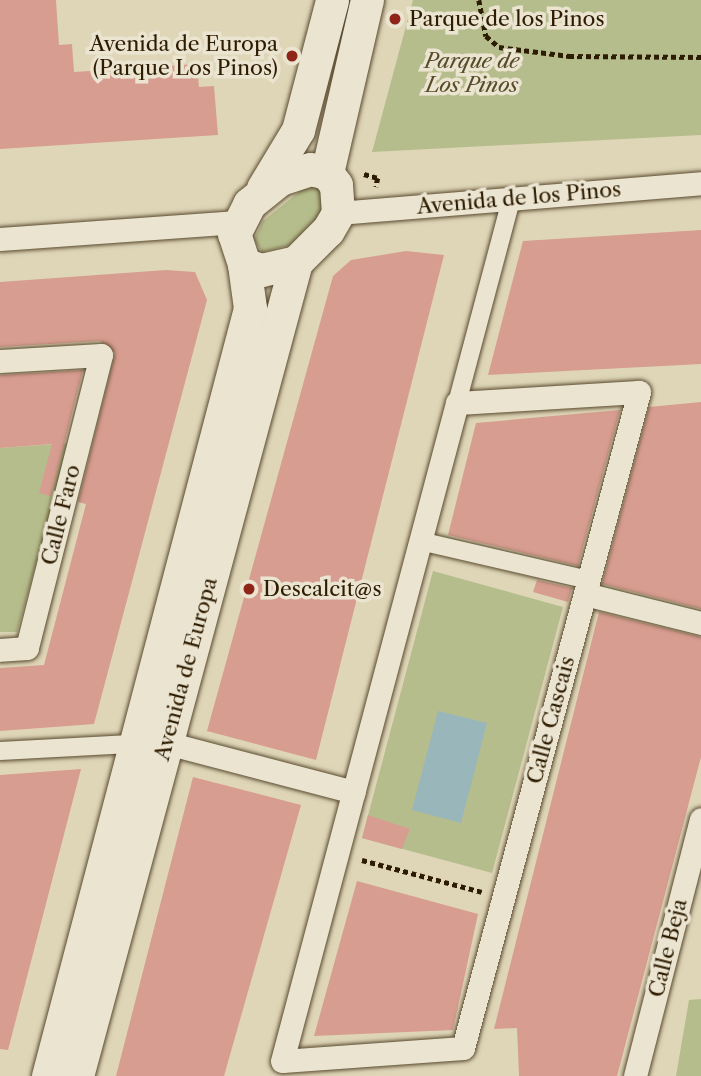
<!DOCTYPE html>
<html>
<head>
<meta charset="utf-8">
<style>
  body { margin:0 }
  #map { position:relative; width:701px; height:1076px; overflow:hidden; background:#dfd6b8; font-family:"Libre Caslon Text",serif }
  div>[style] { position:absolute }
  .green>* { inset:0; background:#b6bd8c }
  .water>* { inset:0; background:#99b6ba }
  .building>* { inset:0; background:#d79d90 }
  .path>* { height:4.5px; margin-top:-2.25px; transform-origin:0; background:repeating-linear-gradient(90deg,#2e1c00 0 5px,transparent 0 8.5px) }
  .roads { filter:drop-shadow(0 0 2px #5a4a2e) drop-shadow(0 0 2px #5a4a2e) }
  .pedestrian>* { height:18px; margin:-9px; padding:0 9px; transform-origin:9px; border-radius:9px; background:#eae4d1 }
  .minor>* { height:23px; margin:-11.5px; padding:0 11.5px; transform-origin:11.5px; border-radius:11.5px; background:#eae4d1 }
  .secondary>* { height:33px; margin:-16.5px; padding:0 16.5px; transform-origin:16.5px; border-radius:16.5px; background:#eae4d1 }
  .dots>* { width:19px; height:19px; translate:-50% -50%; box-sizing:border-box; border:4px solid #eae4d1; border-radius:50% }
  span { translate:-50% -50%; white-space:nowrap; text-align:center; line-height:1.15; -webkit-text-stroke:7px #eae4d1; paint-order:stroke }
  .poi-label { font-size:21px; color:#2e1c00 }
  .left { translate:0 -50%; text-align:left }
  .right { translate:-100% -50%; text-align:right }
  .park-label { font-size:21px; color:#574c2a; font-style:italic }
  .street-label { font-size:21px; color:#2e1c00 }
</style>
</head>
<body>
<div id="map">
  <div class="green">
    <i style="clip-path:polygon(413px 0,701px 0,701px 135px,372px 152px)"></i>
    <i style="clip-path:polygon(309px 184px,323px 190px,324px 210px,290px 245px,262px 252px,254px 240px,263px 221px)"></i>
    <i style="clip-path:polygon(69px 443px,17px 632px,0 632px,0 448px)"></i>
    <i style="clip-path:polygon(433px 571px,563px 607px,492px 873px,362px 838px)"></i>
    <i style="clip-path:polygon(701px 999px,701px 1076px,676px 1076px,689px 1000px)"></i>
  </div>
  <div class="water">
    <i style="clip-path:polygon(438px 711px,487px 723px,461px 823px,412px 810px)"></i>
  </div>
  <div class="building">
    <i style="clip-path:polygon(0 0,56px 0,59px 45px,72px 44px,74px 72px,197px 64px,199px 87px,214px 86px,218px 135px,0 149px)"></i>
    <i style="clip-path:polygon(701px 230px,701px 364px,488px 375px,523px 241px)"></i>
    <i style="clip-path:polygon(406px 251px,444px 255px,316px 760px,207px 731px,333px 276px,351px 260px)"></i>
    <i style="clip-path:polygon(166px 270px,195px 272px,207px 300px,94px 724px,0 731px,0 668px,44px 665px,86px 504px,78px 502px,115px 353px,100px 341px,0 347px,0 282px)"></i>
    <i style="clip-path:polygon(83px 370px,51px 496px,39px 493px,52px 444px,0 448px,0 375px)"></i>
    <i style="clip-path:polygon(701px 402px,701px 609px,602px 584px,649px 407px)"></i>
    <i style="clip-path:polygon(620px 410px,578px 566px,448px 535px,476px 423px)"></i>
    <i style="clip-path:polygon(537px 580px,572px 588px,568px 602px,533px 592px)"></i>
    <i style="clip-path:polygon(599px 612px,701px 637px,701px 757px,617px 1076px,519px 1076px,517px 1028px,494px 1029px)"></i>
    <i style="clip-path:polygon(81px 769px,8px 1050px,0 1049px,0 775px)"></i>
    <i style="clip-path:polygon(193px 777px,301px 805px,224px 1076px,116px 1076px)"></i>
    <i style="clip-path:polygon(368px 815px,410px 829px,402px 849px,362px 838px)"></i>
    <i style="clip-path:polygon(357px 881px,478px 914px,453px 1030px,314px 1036px)"></i>
  </div>
  <div class="path">
    <i style="left:479px;top:0;width:37px;rotate:79deg"></i>
    <i style="left:486px;top:36px;width:17px;rotate:40deg"></i>
    <i style="left:499px;top:47px;width:71px;rotate:7.3deg"></i>
    <i style="left:569px;top:56px;width:132px;rotate:0.4deg"></i>
    <i style="left:364px;top:174px;width:15px;rotate:16deg"></i>
    <i style="left:378px;top:178px;width:9px;rotate:103deg"></i>
    <i style="left:362px;top:860px;width:124px;rotate:14.9deg"></i>
  </div>
  <div class="roads">
    <div class="pedestrian">
      <i style="left:457px;top:403px;width:213px;rotate:-75.1deg"></i>
      <i style="left:420px;top:541px;width:173px;rotate:13deg"></i>
      <i style="left:0;top:751px;width:131px;rotate:-3.1deg"></i>
    </div>
    <div class="minor">
      <i style="left:338px;top:213px;width:364px;rotate:-4.7deg"></i>
      <i style="left:0;top:239px;width:238px;rotate:-4.1deg"></i>
      <i style="left:0;top:361px;width:101px;rotate:-3.4deg"></i>
      <i style="left:101px;top:355px;width:302px;rotate:104.2deg"></i>
      <i style="left:27px;top:648px;width:27px;rotate:176deg"></i>
      <i style="left:639px;top:392px;width:679px;rotate:105.02deg"></i>
      <i style="left:463px;top:1048px;width:181px;rotate:175.9deg"></i>
      <i style="left:282px;top:1061px;width:681px;rotate:-75.11deg"></i>
      <i style="left:457px;top:403px;width:182px;rotate:-3.5deg"></i>
      <i style="left:585px;top:594px;width:120px;rotate:14deg"></i>
      <i style="left:167px;top:743px;width:193px;rotate:14.7deg"></i>
      <i style="left:635px;top:1076px;width:265px;rotate:-75.6deg"></i>
    </div>
    <div class="secondary">
      <i style="left:310px;top:169px;width:17px;rotate:13deg"></i>
      <i style="left:327px;top:173px;width:15px;rotate:53deg"></i>
      <i style="left:336px;top:185px;width:28px;rotate:86deg"></i>
      <i style="left:338px;top:213px;width:20px;rotate:120deg"></i>
      <i style="left:328px;top:230px;width:45px;rotate:135deg"></i>
      <i style="left:296px;top:262px;width:36px;rotate:167deg"></i>
      <i style="left:261px;top:270px;width:18px;rotate:-161deg"></i>
      <i style="left:244px;top:264px;width:32px;rotate:-108deg"></i>
      <i style="left:234px;top:234px;width:34px;rotate:-63deg"></i>
      <i style="left:249px;top:204px;width:40px;rotate:-39deg"></i>
      <i style="left:280px;top:179px;width:32px;rotate:-18deg"></i>
      <i style="left:327px;top:173px;width:178px;rotate:-77deg"></i>
      <i style="left:263px;top:188px;width:68px;rotate:-58.9deg"></i>
      <i style="left:298px;top:130px;width:134px;rotate:-75.3deg"></i>
      <i style="left:48px;top:1076px;width:794px;rotate:-75.26deg"></i>
      <i style="left:250px;top:308px;width:44px;rotate:-97.8deg"></i>
      <i style="left:77px;top:1076px;width:843px;rotate:-74.94deg"></i>
    </div>
  </div>
  <div class="dots">
    <i style="left:395px;top:19px;background:#8f2418"></i>
    <i style="left:292px;top:56px;background:#8f2418"></i>
    <i style="left:249px;top:589px;background:#8f2418"></i>
  </div>
  <div class="poi-label">
    <span class="left" style="left:409px;top:19px">Parque de los Pinos</span>
    <span class="right" style="left:278px;top:56px">Avenida de Europa<br>(Parque Los Pinos)</span>
    <span class="left" style="left:263px;top:589px">Descalcit@s</span>
  </div>
  <div class="park-label">
    <span style="left:472px;top:73px">Parque de<br>Los Pinos</span>
  </div>
  <div class="street-label">
    <span style="left:519px;top:198px;rotate:-5deg">Avenida de los Pinos</span>
    <span style="left:61px;top:515px;rotate:-76deg">Calle Faro</span>
    <span style="left:186px;top:669px;rotate:-75deg">Avenida de Europa</span>
    <span style="left:551px;top:720px;rotate:-75deg">Calle Cascais</span>
    <span style="left:668px;top:948px;rotate:-76deg">Calle Beja</span>
  </div>
</div>
</body>
</html>
